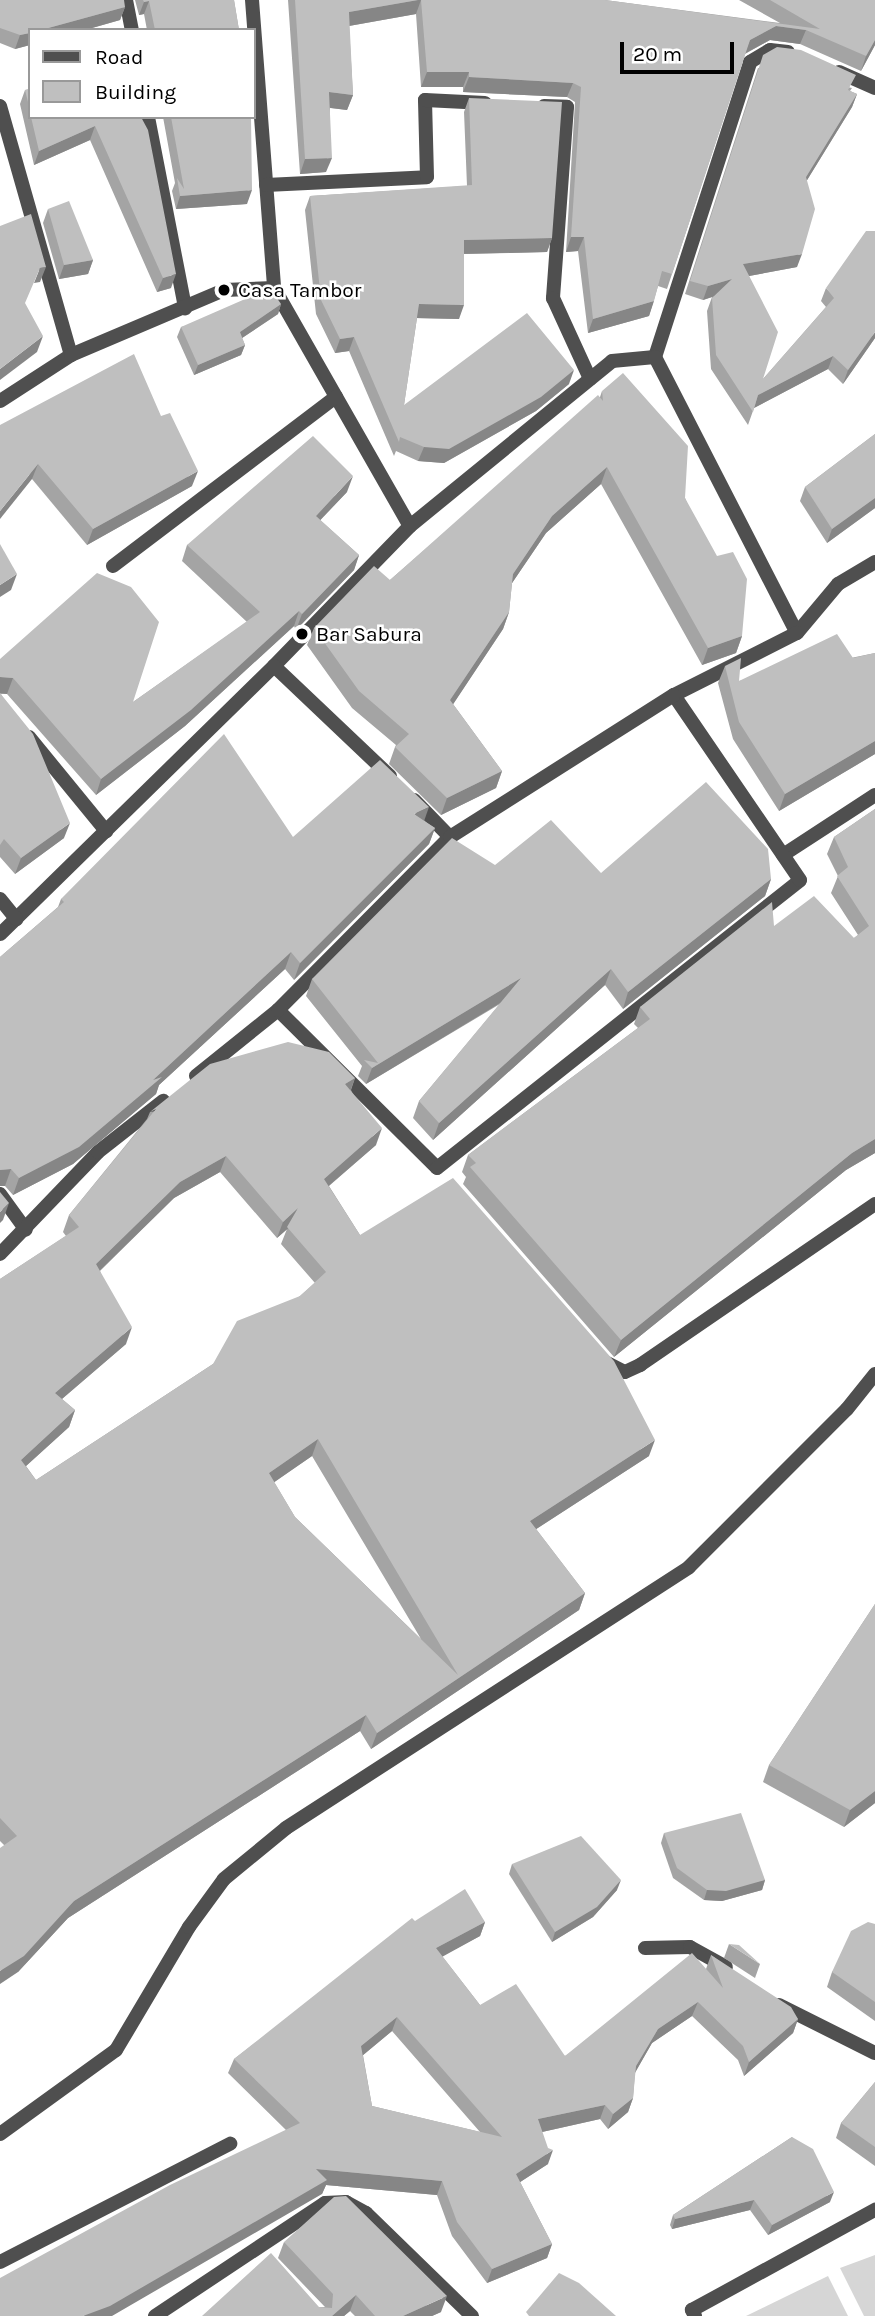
<!DOCTYPE html>
<html>
<head>
<meta charset="utf-8">
<style>
  body { margin:0 }
  #map { position:relative; width:875px; height:2316px; overflow:hidden; background:#fff; font-family:Karla,sans-serif }
  div>[style] { position:absolute }
  .green>* { inset:0; background:#d6d6d6 }
  .service>* { height:14px; margin:-7px; padding:0 7px; transform-origin:7px; border-radius:7px; background:#4f4f4f }
  .minor>* { height:14px; margin:-7px; padding:0 7px; transform-origin:7px; border-radius:7px; background:#4f4f4f }
  .wall>* { inset:0; background:#a4a4a4 }
  .shaded-wall>* { inset:0; background:#868686 }
  .building>* { inset:0; background:#bfbfbf }
  .dots>* { width:19px; height:19px; translate:-50% -50%; box-sizing:border-box; border:4px solid #fff; border-radius:50% }
  span { translate:-50% -50%; white-space:nowrap; text-align:center; line-height:1.15; -webkit-text-stroke:5px #fff; paint-order:stroke }
  .poi-label { font-size:21px; color:#000 }
  .left { translate:0 -50%; text-align:left }
  .legend { position:absolute; left:28px; top:28px; width:228px; height:91px; box-sizing:border-box; background:#fff; border:2px solid #999; margin:0; padding:9px 12px; list-style:none; font-size:21px; color:#000 }
  .legend li { display:flex; align-items:center; gap:14px; height:35px }
  .legend b { width:35px; border:2px solid #999 }
  .scale { position:absolute; left:620px; top:42px; width:114px; height:32px; box-sizing:border-box; border:4px solid #000; border-top:0; padding-left:9px; font-size:21px; line-height:24px; white-space:nowrap; color:#000; -webkit-text-stroke:5px #fff; paint-order:stroke }
</style>
</head>
<body>
<div id="map">
  <div class="green">
    <i style="clip-path:polygon(875px 2255px,875px 2316px,864px 2316px,840px 2268px)"></i>
    <i style="clip-path:polygon(828px 2276px,848px 2316px,746px 2316px)"></i>
  </div>
  <div class="service">
    <i style="left:0;top:2262px;width:259px;rotate:-27.2deg"></i>
  </div>
  <div class="minor">
    <i style="left:126px;top:0;width:31px;rotate:79deg"></i>
    <i style="left:252px;top:0;width:289px;rotate:85.6deg"></i>
    <i style="left:839px;top:72px;width:39px;rotate:24deg"></i>
    <i style="left:0;top:106px;width:259px;rotate:74.1deg"></i>
    <i style="left:544px;top:106px;width:23px;rotate:2deg"></i>
    <i style="left:567px;top:107px;width:192px;rotate:94.2deg"></i>
    <i style="left:553px;top:298px;width:89px;rotate:65.4deg"></i>
    <i style="left:148px;top:117px;width:195px;rotate:79deg"></i>
    <i style="left:266px;top:185px;width:161px;rotate:-2.8deg"></i>
    <i style="left:427px;top:177px;width:77px;rotate:-91.5deg"></i>
    <i style="left:425px;top:100px;width:60px;rotate:2.9deg"></i>
    <i style="left:655px;top:357px;width:310px;rotate:-72.1deg"></i>
    <i style="left:750px;top:62px;width:23px;rotate:-31deg"></i>
    <i style="left:770px;top:50px;width:18px;rotate:6deg"></i>
    <i style="left:0;top:401px;width:85px;rotate:-32.9deg"></i>
    <i style="left:71px;top:355px;width:166px;rotate:-23deg"></i>
    <i style="left:224px;top:290px;width:50px;rotate:-2.3deg"></i>
    <i style="left:274px;top:288px;width:274px;rotate:60.3deg"></i>
    <i style="left:410px;top:526px;width:195px;rotate:134.2deg"></i>
    <i style="left:274px;top:666px;width:383px;rotate:135.6deg"></i>
    <i style="left:410px;top:526px;width:261px;rotate:-39.2deg"></i>
    <i style="left:612px;top:361px;width:43px;rotate:-5.3deg"></i>
    <i style="left:655px;top:357px;width:310px;rotate:62.8deg"></i>
    <i style="left:797px;top:633px;width:64px;rotate:-50.1deg"></i>
    <i style="left:838px;top:584px;width:43px;rotate:-30.7deg"></i>
    <i style="left:113px;top:566px;width:280px;rotate:-37.2deg"></i>
    <i style="left:274px;top:666px;width:160px;rotate:43.5deg"></i>
    <i style="left:29px;top:737px;width:122px;rotate:50.7deg"></i>
    <i style="left:414px;top:800px;width:52px;rotate:45.8deg"></i>
    <i style="left:783px;top:855px;width:110px;rotate:-33.1deg"></i>
    <i style="left:0;top:899px;width:26px;rotate:51deg"></i>
    <i style="left:278px;top:1010px;width:224px;rotate:44.8deg"></i>
    <i style="left:437px;top:1168px;width:463px;rotate:-38.4deg"></i>
    <i style="left:800px;top:880px;width:224px;rotate:-124.3deg"></i>
    <i style="left:674px;top:695px;width:138px;rotate:-26.8deg"></i>
    <i style="left:196px;top:1076px;width:105px;rotate:-38.8deg"></i>
    <i style="left:278px;top:1010px;width:244px;rotate:-45.2deg"></i>
    <i style="left:450px;top:837px;width:265px;rotate:-32.4deg"></i>
    <i style="left:0;top:1194px;width:44px;rotate:54.2deg"></i>
    <i style="left:0;top:1254px;width:141px;rotate:-46.1deg"></i>
    <i style="left:98px;top:1152px;width:83px;rotate:-38.1deg"></i>
    <i style="left:605px;top:1362px;width:22px;rotate:27deg"></i>
    <i style="left:625px;top:1372px;width:17px;rotate:-25deg"></i>
    <i style="left:640px;top:1365px;width:285px;rotate:-34.4deg"></i>
    <i style="left:645px;top:1948px;width:45px;rotate:-1.3deg"></i>
    <i style="left:690px;top:1947px;width:41px;rotate:29.1deg"></i>
    <i style="left:779px;top:2005px;width:107px;rotate:26.6deg"></i>
    <i style="left:0;top:2134px;width:143px;rotate:-35.9deg"></i>
    <i style="left:116px;top:2050px;width:143px;rotate:-59.3deg"></i>
    <i style="left:189px;top:1927px;width:59px;rotate:-53.9deg"></i>
    <i style="left:224px;top:1879px;width:80px;rotate:-39.4deg"></i>
    <i style="left:286px;top:1828px;width:480px;rotate:-32.9deg"></i>
    <i style="left:689px;top:1567px;width:223px;rotate:-45deg"></i>
    <i style="left:847px;top:1409px;width:45px;rotate:-51.3deg"></i>
    <i style="left:155px;top:2316px;width:204px;rotate:-33.6deg"></i>
    <i style="left:325px;top:2203px;width:21px;rotate:-3deg"></i>
    <i style="left:346px;top:2202px;width:23px;rotate:29deg"></i>
    <i style="left:366px;top:2213px;width:148px;rotate:44.2deg"></i>
    <i style="left:695px;top:2316px;width:7px;rotate:-117deg"></i>
    <i style="left:692px;top:2310px;width:209px;rotate:-28.7deg"></i>
  </div>
  <div class="wall">
    <i style="clip-path:polygon(0 0,125px 7px,120px 20px,85px 30px,30px 30px,30px 45px,15px 49px,0 43px)"></i>
    <i style="clip-path:polygon(135px 0,234px 0,239px 30px,147px 30px,144px 14px,139px 15px)"></i>
    <i style="clip-path:polygon(288px 0,605px 0,780px 23px,739px 0,875px 0,875px 45px,861px 71px,800px 44px,770px 40px,745px 54px,667px 289px,658px 286px,649px 316px,588px 333px,578px 251px,566px 252px,575px 102px,567px 97px,463px 92px,463px 87px,421px 87px,416px 14px,349px 26px,353px 95px,347px 110px,330px 108px,326px 172px,300px 174px)"></i>
    <i style="clip-path:polygon(758px 68px,852px 88px,850px 91px,857px 94px,852px 107px,807px 180px,797px 267px,749px 276px,763px 379px,826px 307px,821px 301px,826px 288px,875px 338px,843px 384px,828px 369px,754px 408px,748px 425px,711px 369px,707px 311px,712px 297px,703px 300px,685px 294px)"></i>
    <i style="clip-path:polygon(30px 89px,30px 117px,141px 117px,171px 288px,157px 292px,90px 140px,34px 165px,20px 104px,25px 90px)"></i>
    <i style="clip-path:polygon(469px 98px,552px 238px,547px 252px,464px 254px,459px 319px,417px 318px,404px 405px,569px 384px,536px 411px,444px 463px,418px 461px,396px 451px,394px 456px,349px 351px,335px 353px,316px 314px,305px 210px,310px 196px,467px 186px,464px 112px)"></i>
    <i style="clip-path:polygon(163px 117px,251px 117px,247px 204px,176px 209px,172px 191px,175px 183px)"></i>
    <i style="clip-path:polygon(48px 209px,93px 260px,88px 274px,59px 279px,43px 223px)"></i>
    <i style="clip-path:polygon(281px 304px,278px 314px,242px 338px,245px 345px,241px 355px,194px 375px,177px 337px,181px 327px)"></i>
    <i style="clip-path:polygon(602px 391px,685px 498px,742px 636px,736px 653px,702px 665px,601px 484px,546px 533px,512px 583px,509px 612px,503px 629px,453px 704px,502px 771px,496px 788px,441px 815px,389px 764px,395px 747px,396px 745px,352px 708px,307px 645px,314px 628px,390px 580px,600px 397px)"></i>
    <i style="clip-path:polygon(161px 416px,192px 486px,87px 545px,32px 479px,0 425px)"></i>
    <i style="clip-path:polygon(875px 434px,875px 508px,827px 543px,800px 501px,805px 487px)"></i>
    <i style="clip-path:polygon(347px 492px,320px 520px,359px 555px,354px 570px,296px 630px,294px 626px,185px 726px,96px 795px,7px 694px,1px 694px,64px 838px,15px 874px,0 857px,0 659px,133px 702px,247px 622px,182px 561px,187px 545px)"></i>
    <i style="clip-path:polygon(875px 653px,875px 754px,779px 811px,733px 739px,718px 683px,725px 666px,739px 681px)"></i>
    <i style="clip-path:polygon(875px 809px,875px 1153px,846px 1170px,614px 1357px,463px 1184px,466px 1177px,462px 1172px,468px 1155px,638px 1028px,634px 1024px,640px 1007px,774px 926px,854px 938px,858px 935px,831px 893px,838px 876px,827px 854px,834px 837px)"></i>
    <i style="clip-path:polygon(424px 821px,435px 828px,429px 844px,294px 980px,285px 969px,159px 1085px,156px 1094px,73px 1164px,13px 1195px,5px 1186px,0 1186px,0 957px,58px 907px,61px 899px,293px 837px)"></i>
    <i style="clip-path:polygon(495px 865px,601px 873px,771px 879px,765px 896px,623px 1009px,605px 985px,433px 1140px,413px 1118px,419px 1101px,500px 1004px,366px 1084px,358px 1076px,362px 1066px,306px 996px,312px 979px)"></i>
    <i style="clip-path:polygon(evenodd,355px 1078px,351px 1090px,376px 1145px,329px 1186px,360px 1235px,649px 1456px,536px 1529px,585px 1593px,579px 1610px,371px 1749px,360px 1731px,68px 1918px,18px 1972px,4px 1845px,0 1841px,0 1279px,66px 1236px,63px 1232px,69px 1215px,147px 1119px,150px 1112px,355px 1078px,220px 1172px,277px 1238px,287px 1229px,281px 1244px,315px 1283px,300px 1296px,213px 1364px,36px 1480px,26px 1466px,69px 1427px,75px 1410px,62px 1399px,126px 1344px,100px 1271px,174px 1198px,220px 1172px,355px 1078px,312px 1456px,421px 1639px,295px 1517px,274px 1482px,312px 1456px)"></i>
    <i style="clip-path:polygon(875px 1604px,875px 1803px,844px 1827px,763px 1782px,769px 1765px)"></i>
    <i style="clip-path:polygon(664px 1833px,765px 1880px,762px 1890px,722px 1901px,704px 1900px,673px 1878px,661px 1843px)"></i>
    <i style="clip-path:polygon(512px 1864px,617px 1890px,593px 1917px,552px 1942px,509px 1874px)"></i>
    <i style="clip-path:polygon(evenodd,415px 1921px,485px 1922px,480px 1936px,442px 1956px,480px 2005px,565px 2056px,706px 1969px,711px 1955px,798px 2019px,793px 2033px,744px 2076px,738px 2060px,692px 2016px,652px 2043px,635px 2072px,633px 2098px,628px 2112px,608px 2129px,600px 2119px,542px 2132px,548px 2164px,520px 2182px,552px 2244px,547px 2258px,487px 2283px,452px 2236px,437px 2195px,326px 2185px,322px 2194px,286px 2130px,228px 2073px,234px 2059px,415px 1921px,392px 2031px,480px 2132px,372px 2106px,363px 2055px,392px 2031px)"></i>
    <i style="clip-path:polygon(875px 1924px,875px 2021px,827px 1987px,832px 1972px)"></i>
    <i style="clip-path:polygon(729px 1944px,760px 1964px,755px 1978px,724px 1958px)"></i>
    <i style="clip-path:polygon(875px 2082px,875px 2166px,836px 2138px,841px 2123px)"></i>
    <i style="clip-path:polygon(792px 2137px,830px 2202px,768px 2235px,750px 2210px,672px 2229px,670px 2225px,673px 2215px)"></i>
    <i style="clip-path:polygon(284px 2242px,441px 2312px,432px 2316px,355px 2316px,350px 2311px,344px 2316px,202px 2316px,319px 2307px,325px 2307px,278px 2258px)"></i>
  </div>
  <div class="shaded-wall">
    <i style="clip-path:polygon(418px 0,421px 0,416px 14px,343px 27px,349px 12px)"></i>
    <i style="clip-path:polygon(149px 1px,144px 14px,139px 15px,144px 2px)"></i>
    <i style="clip-path:polygon(125px 7px,120px 20px,85px 30px,41px 30px)"></i>
    <i style="clip-path:polygon(776px 26px,806px 30px,800px 44px,770px 40px,744px 54px,750px 40px)"></i>
    <i style="clip-path:polygon(30px 33px,30px 45px,15px 49px,20px 35px)"></i>
    <i style="clip-path:polygon(875px 40px,875px 45px,861px 71px,866px 56px)"></i>
    <i style="clip-path:polygon(427px 72px,469px 72px,463px 87px,421px 87px)"></i>
    <i style="clip-path:polygon(469px 77px,573px 83px,567px 97px,463px 92px)"></i>
    <i style="clip-path:polygon(329px 92px,353px 95px,347px 110px,324px 107px)"></i>
    <i style="clip-path:polygon(857px 94px,852px 107px,801px 190px,806px 177px)"></i>
    <i style="clip-path:polygon(95px 126px,90px 140px,34px 165px,39px 151px)"></i>
    <i style="clip-path:polygon(332px 158px,326px 172px,300px 174px,305px 159px)"></i>
    <i style="clip-path:polygon(252px 190px,247px 204px,176px 209px,180px 196px)"></i>
    <i style="clip-path:polygon(571px 237px,584px 237px,578px 251px,566px 252px)"></i>
    <i style="clip-path:polygon(552px 238px,547px 252px,459px 254px,464px 240px)"></i>
    <i style="clip-path:polygon(802px 254px,797px 267px,738px 278px,743px 264px)"></i>
    <i style="clip-path:polygon(93px 260px,88px 274px,59px 279px,64px 265px)"></i>
    <i style="clip-path:polygon(46px 267px,40px 282px,34px 283px,20px 318px,40px 268px)"></i>
    <i style="clip-path:polygon(176px 274px,171px 288px,157px 292px,163px 278px)"></i>
    <i style="clip-path:polygon(732px 279px,727px 292px,703px 300px,708px 286px)"></i>
    <i style="clip-path:polygon(654px 301px,649px 316px,588px 333px,593px 319px)"></i>
    <i style="clip-path:polygon(281px 304px,278px 314px,236px 342px,240px 332px)"></i>
    <i style="clip-path:polygon(419px 304px,464px 305px,459px 319px,414px 318px)"></i>
    <i style="clip-path:polygon(875px 332px,875px 338px,843px 384px,848px 370px)"></i>
    <i style="clip-path:polygon(43px 336px,37px 352px,0 380px,0 369px)"></i>
    <i style="clip-path:polygon(354px 337px,349px 351px,335px 353px,340px 339px)"></i>
    <i style="clip-path:polygon(245px 345px,241px 355px,194px 375px,198px 365px)"></i>
    <i style="clip-path:polygon(833px 356px,828px 369px,754px 408px,758px 395px)"></i>
    <i style="clip-path:polygon(574px 370px,569px 384px,536px 411px,444px 463px,418px 461px,424px 447px)"></i>
    <i style="clip-path:polygon(38px 464px,32px 479px,0 519px,0 511px)"></i>
    <i style="clip-path:polygon(607px 467px,601px 484px,546px 533px,506px 592px,513px 574px,552px 516px)"></i>
    <i style="clip-path:polygon(198px 471px,192px 486px,87px 545px,93px 529px)"></i>
    <i style="clip-path:polygon(353px 476px,347px 492px,310px 531px,316px 516px)"></i>
    <i style="clip-path:polygon(875px 498px,875px 508px,827px 543px,832px 529px)"></i>
    <i style="clip-path:polygon(359px 555px,354px 570px,296px 630px,302px 614px)"></i>
    <i style="clip-path:polygon(17px 574px,11px 590px,0 597px,0 585px)"></i>
    <i style="clip-path:polygon(299px 611px,294px 626px,185px 726px,96px 795px,101px 779px)"></i>
    <i style="clip-path:polygon(509px 612px,503px 629px,444px 718px,450px 700px)"></i>
    <i style="clip-path:polygon(742px 636px,736px 653px,702px 665px,708px 648px)"></i>
    <i style="clip-path:polygon(0 677px,13px 678px,7px 694px,0 693px)"></i>
    <i style="clip-path:polygon(875px 741px,875px 754px,779px 811px,785px 794px)"></i>
    <i style="clip-path:polygon(502px 771px,496px 788px,441px 815px,447px 798px)"></i>
    <i style="clip-path:polygon(429px 807px,423px 824px,414px 814px)"></i>
    <i style="clip-path:polygon(70px 823px,64px 838px,15px 874px,21px 858px)"></i>
    <i style="clip-path:polygon(435px 828px,429px 844px,294px 980px,300px 963px)"></i>
    <i style="clip-path:polygon(771px 879px,765px 896px,623px 1009px,628px 992px)"></i>
    <i style="clip-path:polygon(291px 952px,285px 969px,159px 1085px,156px 1094px,73px 1164px,13px 1195px,19px 1178px,153px 1080px)"></i>
    <i style="clip-path:polygon(611px 969px,605px 985px,433px 1140px,439px 1123px)"></i>
    <i style="clip-path:polygon(521px 978px,515px 994px,366px 1084px,372px 1068px)"></i>
    <i style="clip-path:polygon(355px 1078px,349px 1094px,345px 1084px)"></i>
    <i style="clip-path:polygon(382px 1128px,376px 1145px,318px 1195px,324px 1179px)"></i>
    <i style="clip-path:polygon(875px 1139px,875px 1153px,846px 1170px,614px 1357px,621px 1340px,852px 1153px)"></i>
    <i style="clip-path:polygon(226px 1156px,220px 1172px,174px 1198px,90px 1280px,96px 1264px,180px 1182px)"></i>
    <i style="clip-path:polygon(11px 1169px,5px 1186px,0 1186px,0 1170px)"></i>
    <i style="clip-path:polygon(9px 1203px,3px 1220px,0 1223px,0 1212px)"></i>
    <i style="clip-path:polygon(298px 1208px,292px 1225px,277px 1238px,283px 1222px)"></i>
    <i style="clip-path:polygon(132px 1327px,126px 1344px,49px 1410px,55px 1393px)"></i>
    <i style="clip-path:polygon(75px 1410px,69px 1427px,15px 1476px,21px 1460px)"></i>
    <i style="clip-path:polygon(318px 1439px,312px 1456px,263px 1490px,269px 1473px)"></i>
    <i style="clip-path:polygon(655px 1440px,649px 1456px,524px 1537px,530px 1521px)"></i>
    <i style="clip-path:polygon(585px 1593px,579px 1610px,371px 1749px,377px 1733px)"></i>
    <i style="clip-path:polygon(366px 1715px,360px 1731px,68px 1918px,18px 1972px,0 1984px,0 1971px,74px 1901px)"></i>
    <i style="clip-path:polygon(875px 1791px,875px 1803px,844px 1827px,850px 1810px)"></i>
    <i style="clip-path:polygon(621px 1880px,617px 1890px,593px 1917px,552px 1942px,555px 1932px)"></i>
    <i style="clip-path:polygon(765px 1880px,762px 1890px,722px 1901px,704px 1900px,707px 1890px)"></i>
    <i style="clip-path:polygon(485px 1922px,480px 1936px,431px 1963px,436px 1948px)"></i>
    <i style="clip-path:polygon(698px 2002px,692px 2016px,652px 2043px,631px 2080px,636px 2066px,658px 2029px)"></i>
    <i style="clip-path:polygon(397px 2017px,392px 2031px,356px 2061px,361px 2046px)"></i>
    <i style="clip-path:polygon(798px 2019px,793px 2033px,744px 2076px,749px 2062px)"></i>
    <i style="clip-path:polygon(633px 2098px,628px 2112px,608px 2129px,613px 2114px)"></i>
    <i style="clip-path:polygon(605px 2105px,600px 2119px,533px 2134px,538px 2119px)"></i>
    <i style="clip-path:polygon(553px 2150px,548px 2164px,511px 2188px,516px 2174px)"></i>
    <i style="clip-path:polygon(316px 2169px,442px 2181px,437px 2195px,326px 2185px,322px 2194px,112px 2316px,83px 2316px)"></i>
    <i style="clip-path:polygon(834px 2192px,830px 2202px,768px 2235px,772px 2225px)"></i>
    <i style="clip-path:polygon(754px 2200px,750px 2210px,672px 2229px,675px 2219px)"></i>
    <i style="clip-path:polygon(552px 2244px,547px 2258px,487px 2283px,492px 2269px)"></i>
    <i style="clip-path:polygon(356px 2295px,350px 2311px,344px 2316px,332px 2316px)"></i>
    <i style="clip-path:polygon(447px 2296px,441px 2312px,432px 2316px,403px 2316px)"></i>
  </div>
  <div class="building">
    <i style="clip-path:polygon(0 0,124px 0,125px 7px,41px 30px,30px 30px,30px 33px,20px 35px,0 28px)"></i>
    <i style="clip-path:polygon(143px 0,234px 0,239px 30px,155px 30px,149px 1px,144px 2px)"></i>
    <i style="clip-path:polygon(295px 0,418px 0,349px 12px,353px 95px,329px 92px,332px 158px,305px 159px)"></i>
    <i style="clip-path:polygon(421px 0,605px 0,820px 29px,770px 0,875px 0,875px 40px,866px 56px,806px 30px,776px 26px,750px 40px,672px 274px,662px 271px,654px 301px,593px 319px,584px 237px,571px 237px,581px 87px,573px 83px,469px 77px,469px 72px,427px 72px)"></i>
    <i style="clip-path:polygon(777px 47px,801px 50px,856px 75px,848px 90px,857px 94px,806px 177px,815px 209px,802px 254px,743px 264px,778px 332px,763px 379px,834px 298px,826px 288px,866px 231px,875px 231px,875px 332px,848px 370px,833px 356px,758px 395px,753px 412px,716px 355px,712px 298px,732px 279px,708px 286px,690px 281px,763px 55px)"></i>
    <i style="clip-path:polygon(30px 89px,30px 110px,25px 90px)"></i>
    <i style="clip-path:polygon(469px 98px,562px 102px,552px 238px,464px 240px,464px 305px,419px 304px,404px 405px,527px 313px,574px 370px,541px 397px,449px 449px,424px 447px,400px 437px,399px 442px,354px 337px,340px 339px,321px 300px,310px 196px,472px 185px)"></i>
    <i style="clip-path:polygon(31px 117px,141px 117px,148px 130px,176px 274px,163px 278px,95px 126px,39px 151px)"></i>
    <i style="clip-path:polygon(171px 117px,251px 117px,252px 190px,180px 196px,177px 178px,184px 189px)"></i>
    <i style="clip-path:polygon(69px 201px,93px 260px,64px 265px,48px 209px)"></i>
    <i style="clip-path:polygon(31px 214px,46px 267px,40px 268px,25px 303px,43px 336px,0 369px,0 226px)"></i>
    <i style="clip-path:polygon(270px 288px,281px 304px,240px 332px,245px 345px,198px 365px,181px 327px)"></i>
    <i style="clip-path:polygon(134px 354px,161px 416px,170px 413px,198px 471px,93px 529px,38px 464px,0 511px,0 425px)"></i>
    <i style="clip-path:polygon(623px 373px,688px 446px,685px 498px,717px 556px,733px 552px,747px 579px,742px 636px,708px 648px,607px 467px,552px 516px,513px 574px,509px 612px,450px 700px,502px 771px,447px 798px,395px 747px,409px 734px,359px 691px,314px 628px,374px 566px,390px 580px,598px 395px,603px 401px,602px 391px)"></i>
    <i style="clip-path:polygon(875px 434px,875px 498px,832px 529px,805px 487px)"></i>
    <i style="clip-path:polygon(313px 436px,353px 476px,316px 516px,359px 555px,302px 614px,299px 611px,191px 710px,101px 779px,13px 678px,0 677px,0 659px,97px 573px,131px 587px,159px 622px,133px 702px,260px 612px,187px 545px)"></i>
    <i style="clip-path:polygon(0 544px,17px 574px,0 585px)"></i>
    <i style="clip-path:polygon(837px 634px,853px 658px,875px 653px,875px 741px,785px 794px,739px 722px,725px 666px,741px 658px,739px 681px)"></i>
    <i style="clip-path:polygon(0 693px,33px 734px,70px 823px,21px 858px,4px 839px,0 845px)"></i>
    <i style="clip-path:polygon(224px 734px,293px 837px,380px 760px,429px 807px,414px 814px,435px 828px,300px 963px,291px 952px,153px 1080px,162px 1077px,79px 1147px,19px 1178px,11px 1169px,0 1170px,0 957px,64px 902px,61px 899px)"></i>
    <i style="clip-path:polygon(706px 782px,768px 849px,771px 879px,628px 992px,611px 969px,439px 1123px,419px 1101px,521px 978px,372px 1068px,364px 1060px,378px 1063px,312px 979px,452px 838px,495px 865px,551px 820px,601px 873px)"></i>
    <i style="clip-path:polygon(875px 809px,875px 1139px,852px 1153px,621px 1340px,470px 1167px,476px 1163px,468px 1155px,650px 1019px,640px 1007px,772px 902px,774px 926px,814px 896px,854px 938px,869px 926px,837px 876px,848px 867px,834px 837px)"></i>
    <i style="clip-path:polygon(evenodd,288px 1042px,329px 1052px,355px 1078px,345px 1084px,382px 1128px,324px 1179px,360px 1235px,453px 1178px,614px 1361px,655px 1440px,530px 1521px,585px 1593px,377px 1733px,366px 1715px,74px 1901px,24px 1956px,0 1971px,0 1848px,17px 1836px,0 1818px,0 1279px,79px 1227px,69px 1215px,156px 1109px,150px 1112px,210px 1064px,288px 1042px,226px 1156px,283px 1222px,298px 1208px,287px 1227px,326px 1272px,300px 1296px,237px 1321px,213px 1364px,36px 1480px,21px 1460px,75px 1410px,55px 1393px,132px 1327px,96px 1264px,180px 1182px,226px 1156px,288px 1042px,318px 1439px,458px 1675px,295px 1517px,269px 1473px,318px 1439px)"></i>
    <i style="clip-path:polygon(0 1192px,9px 1203px,0 1212px)"></i>
    <i style="clip-path:polygon(875px 1604px,875px 1791px,850px 1810px,769px 1765px)"></i>
    <i style="clip-path:polygon(741px 1813px,765px 1880px,726px 1891px,707px 1890px,677px 1868px,664px 1833px)"></i>
    <i style="clip-path:polygon(581px 1836px,621px 1880px,597px 1907px,555px 1932px,512px 1864px)"></i>
    <i style="clip-path:polygon(evenodd,465px 1889px,485px 1922px,436px 1948px,480px 2005px,516px 1984px,565px 2056px,692px 1953px,723px 1988px,711px 1955px,791px 2007px,798px 2019px,749px 2062px,743px 2046px,698px 2002px,658px 2029px,636px 2066px,633px 2098px,613px 2114px,605px 2105px,538px 2119px,548px 2148px,553px 2150px,516px 2174px,552px 2244px,492px 2269px,457px 2222px,442px 2181px,316px 2169px,327px 2180px,110px 2306px,83px 2316px,0 2316px,0 2278px,170px 2185px,300px 2123px,234px 2059px,412px 1918px,415px 1921px,465px 1889px,397px 2017px,502px 2137px,372px 2106px,361px 2046px,397px 2017px)"></i>
    <i style="clip-path:polygon(868px 1922px,875px 1924px,875px 2002px,832px 1972px,851px 1931px)"></i>
    <i style="clip-path:polygon(729px 1944px,739px 1945px,760px 1964px)"></i>
    <i style="clip-path:polygon(875px 2082px,875px 2147px,841px 2123px)"></i>
    <i style="clip-path:polygon(792px 2137px,813px 2149px,834px 2192px,772px 2225px,754px 2200px,675px 2219px,673px 2215px)"></i>
    <i style="clip-path:polygon(346px 2196px,447px 2296px,403px 2316px,375px 2316px,356px 2295px,332px 2316px,202px 2316px,271px 2253px,319px 2307px,332px 2308px,333px 2294px,284px 2242px,334px 2197px)"></i>
    <i style="clip-path:polygon(559px 2273px,579px 2283px,616px 2316px,529px 2316px,526px 2312px)"></i>
  </div>
  <div class="dots">
    <i style="left:224px;top:290px;background:#000"></i>
    <i style="left:302px;top:634px;background:#000"></i>
  </div>
  <div class="poi-label">
    <span class="left" style="left:238px;top:290px">Casa Tambor</span>
    <span class="left" style="left:316px;top:634px">Bar Sabura</span>
  </div>
  <ul class="legend">
  <li><b style="height:9px;background:#4f4f4f"></b>Road</li>
  <li><b style="height:19px;background:#bfbfbf"></b>Building</li>
  </ul>
  <div class="scale">20 m</div>
</div>
</body>
</html>
